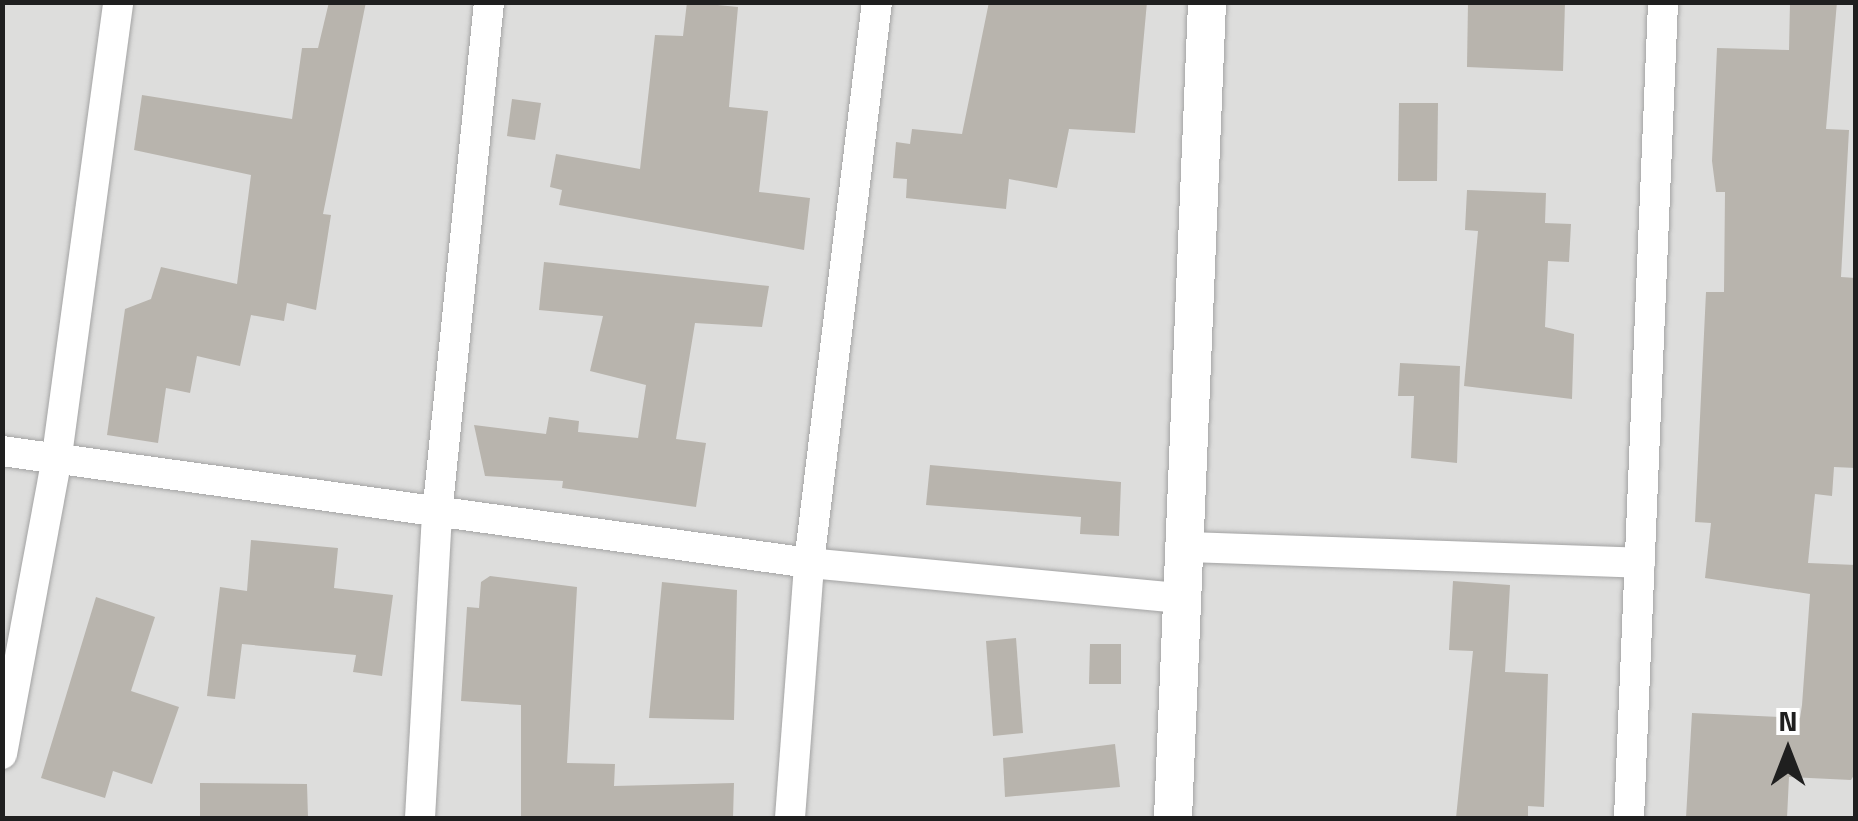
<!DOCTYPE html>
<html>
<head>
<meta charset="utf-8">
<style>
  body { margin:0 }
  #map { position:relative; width:1858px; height:821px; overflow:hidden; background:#efeee7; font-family:"Titillium Web",sans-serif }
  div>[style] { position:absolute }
  .residential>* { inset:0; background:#dddddc }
  .building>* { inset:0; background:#b8b4ad }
  .roads { filter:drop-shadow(0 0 2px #a3a3a3) drop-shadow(0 0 2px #a3a3a3) }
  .minor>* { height:30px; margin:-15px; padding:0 15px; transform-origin:15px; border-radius:15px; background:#fff }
  .tertiary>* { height:38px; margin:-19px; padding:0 19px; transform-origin:19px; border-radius:19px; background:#fff }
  span { translate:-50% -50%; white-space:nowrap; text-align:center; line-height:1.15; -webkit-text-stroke:8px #fff; paint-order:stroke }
  .frame { position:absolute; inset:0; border:5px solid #1f1f1f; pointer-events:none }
  .north { position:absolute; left:1738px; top:701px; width:100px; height:100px; -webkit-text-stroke:8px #fff; paint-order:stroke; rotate:0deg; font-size:28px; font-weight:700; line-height:40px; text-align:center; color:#1f1f1f }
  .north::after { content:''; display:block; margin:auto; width:35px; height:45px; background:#1f1f1f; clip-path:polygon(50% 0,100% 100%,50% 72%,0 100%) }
</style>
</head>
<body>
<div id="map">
  <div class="residential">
    <i style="clip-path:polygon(3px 3px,1855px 3px,1855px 818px,3px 818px)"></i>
  </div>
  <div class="building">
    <i style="clip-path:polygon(329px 2px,366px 2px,323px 214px,331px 215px,316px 310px,287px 303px,284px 321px,251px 315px,240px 366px,197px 356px,190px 393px,166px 388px,158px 443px,107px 435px,125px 309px,151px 299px,161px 267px,237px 284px,251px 175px,134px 150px,142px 95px,292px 119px,302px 48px,318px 48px)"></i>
    <i style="clip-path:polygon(687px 2px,738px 7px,729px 107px,768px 111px,759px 192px,810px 198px,804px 250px,559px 205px,562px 190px,550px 187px,556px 154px,640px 169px,655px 35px,683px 36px)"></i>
    <i style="clip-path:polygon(989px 2px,1147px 2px,1135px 133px,1069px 129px,1057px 188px,1009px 179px,1006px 209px,906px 198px,907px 179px,893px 178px,896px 142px,910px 144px,912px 129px,962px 134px)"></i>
    <i style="clip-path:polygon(1468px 2px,1565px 2px,1563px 71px,1467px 67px)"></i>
    <i style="clip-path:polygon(1790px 2px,1837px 2px,1826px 129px,1849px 130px,1841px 277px,1856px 278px,1856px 468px,1834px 467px,1832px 496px,1815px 494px,1808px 563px,1856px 565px,1856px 772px,1851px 780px,1789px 777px,1787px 818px,1686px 818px,1692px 713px,1800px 718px,1802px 705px,1810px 594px,1705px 578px,1711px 523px,1695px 522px,1706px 292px,1724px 292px,1725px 192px,1716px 192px,1712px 161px,1717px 48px,1789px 50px)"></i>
    <i style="clip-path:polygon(512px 99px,541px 103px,535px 140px,507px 136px)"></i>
    <i style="clip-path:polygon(1399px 103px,1438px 103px,1437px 181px,1398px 181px)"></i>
    <i style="clip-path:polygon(1467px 190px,1546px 193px,1545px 223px,1571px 224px,1569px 262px,1548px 261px,1545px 327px,1574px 334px,1572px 399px,1464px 386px,1478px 231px,1465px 230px)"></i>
    <i style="clip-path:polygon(544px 262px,769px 286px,762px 327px,695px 323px,676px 439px,706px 443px,696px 507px,562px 488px,563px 481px,485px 476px,474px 425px,546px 434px,549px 417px,579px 421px,578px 432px,638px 438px,646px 385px,590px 371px,603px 316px,539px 310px)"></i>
    <i style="clip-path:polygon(1400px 363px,1460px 366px,1457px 463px,1411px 458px,1414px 396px,1398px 396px)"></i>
    <i style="clip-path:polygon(930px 465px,1121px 482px,1119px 536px,1080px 534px,1081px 517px,926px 505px)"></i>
    <i style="clip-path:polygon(251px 540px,338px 548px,334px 588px,393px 595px,382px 676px,353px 672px,356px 655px,242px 644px,235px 699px,207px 696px,220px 587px,247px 591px)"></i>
    <i style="clip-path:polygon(490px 576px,577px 587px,567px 763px,615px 764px,614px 786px,734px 783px,733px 818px,521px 818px,521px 705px,461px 701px,467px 607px,479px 608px,481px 582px)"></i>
    <i style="clip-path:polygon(1453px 581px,1510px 585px,1505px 672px,1548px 674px,1544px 807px,1528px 806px,1528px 818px,1456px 818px,1473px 651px,1449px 650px)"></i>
    <i style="clip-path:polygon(662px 582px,737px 590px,734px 720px,649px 718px)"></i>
    <i style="clip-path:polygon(96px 597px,155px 617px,131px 691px,179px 707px,152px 784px,113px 771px,105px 798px,41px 778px)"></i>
    <i style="clip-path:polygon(1016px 638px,1023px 733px,993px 736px,986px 641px)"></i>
    <i style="clip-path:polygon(1090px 644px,1121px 644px,1121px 684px,1089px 684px)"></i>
    <i style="clip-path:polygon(1115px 744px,1120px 787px,1005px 797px,1003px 758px)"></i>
    <i style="clip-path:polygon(200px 783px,307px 784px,308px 818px,200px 818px)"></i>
  </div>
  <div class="roads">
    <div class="minor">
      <i style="left:2px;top:451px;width:815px;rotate:7.9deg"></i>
      <i style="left:809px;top:563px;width:374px;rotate:5.4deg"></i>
      <i style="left:1189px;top:547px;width:451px;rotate:2deg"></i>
      <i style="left:2px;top:754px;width:296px;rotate:-79.5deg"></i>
      <i style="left:56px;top:463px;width:465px;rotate:-82.3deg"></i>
      <i style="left:420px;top:818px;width:303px;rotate:-86.8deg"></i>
      <i style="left:437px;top:515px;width:516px;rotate:-84.21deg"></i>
      <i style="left:790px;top:818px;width:256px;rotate:-85.7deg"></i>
      <i style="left:809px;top:563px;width:565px;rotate:-83.09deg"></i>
      <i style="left:1629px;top:818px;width:817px;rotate:-87.61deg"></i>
    </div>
    <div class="tertiary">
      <i style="left:1173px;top:818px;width:817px;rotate:-87.61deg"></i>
    </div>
  </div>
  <div class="frame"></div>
  <div class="north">N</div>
</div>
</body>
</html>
